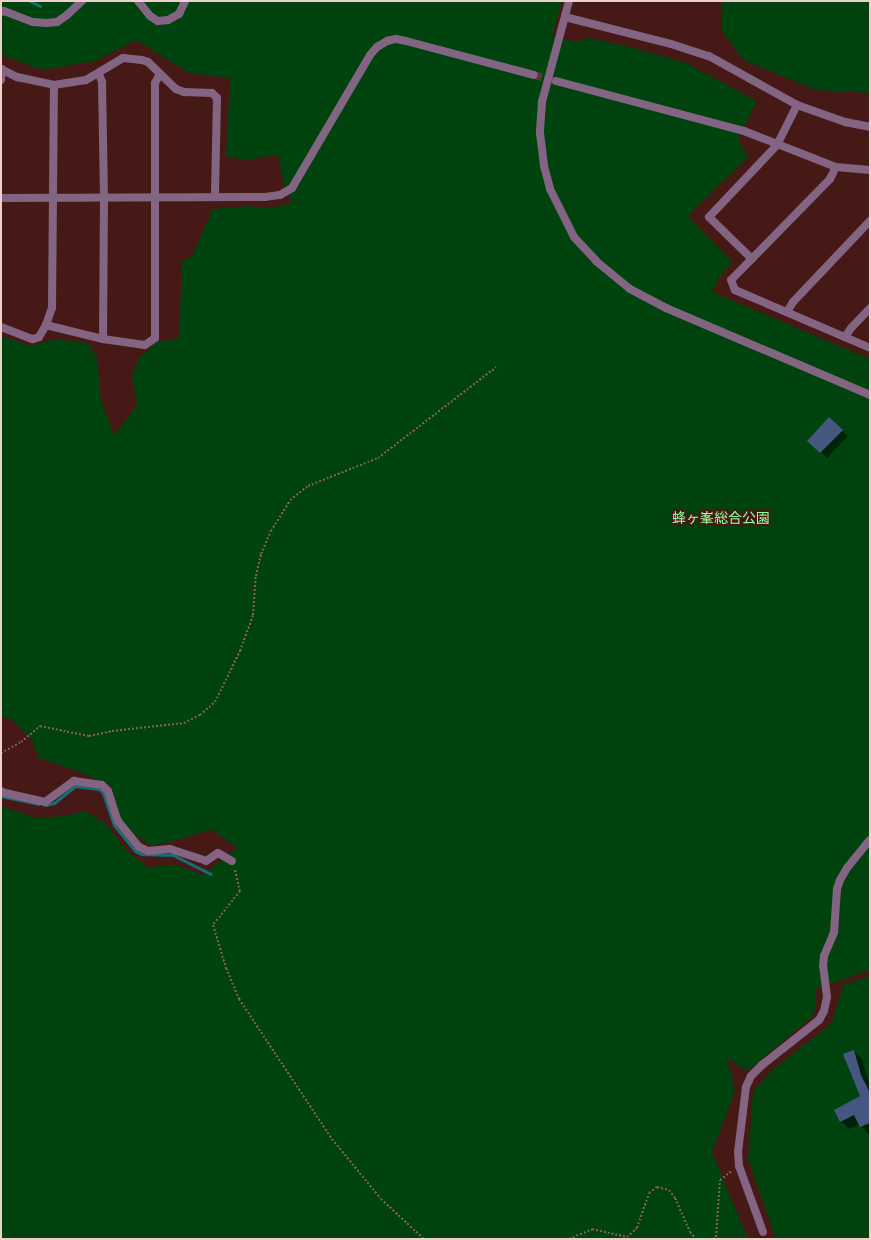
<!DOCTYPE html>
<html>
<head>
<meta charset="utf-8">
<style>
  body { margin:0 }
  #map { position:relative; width:871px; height:1240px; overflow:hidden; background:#471916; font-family:"Exo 2","Noto Sans JP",sans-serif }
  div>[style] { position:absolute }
  .green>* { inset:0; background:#00430f }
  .shadow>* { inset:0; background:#0007 }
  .stream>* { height:3px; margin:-1.5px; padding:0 1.5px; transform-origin:1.5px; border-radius:1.5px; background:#186e78 }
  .building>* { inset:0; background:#455780 }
  .minor-tunnel>* { height:8px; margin-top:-4px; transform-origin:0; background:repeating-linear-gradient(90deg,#603431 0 8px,transparent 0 12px) }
  .path>* { height:2px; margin-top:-1px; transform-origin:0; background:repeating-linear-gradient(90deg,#875e5a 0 2px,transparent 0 4px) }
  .minor>* { height:8px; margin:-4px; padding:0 4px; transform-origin:4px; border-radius:4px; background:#836583 }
  .tertiary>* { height:8px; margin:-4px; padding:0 4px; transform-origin:4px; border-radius:4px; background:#836583 }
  span { translate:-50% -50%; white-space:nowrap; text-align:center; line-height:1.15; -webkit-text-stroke:4px #471916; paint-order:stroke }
  .park-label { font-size:14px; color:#98ffa0 }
  .frame { position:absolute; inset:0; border:2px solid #f0d0cc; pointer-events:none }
</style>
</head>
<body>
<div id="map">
  <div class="green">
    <i style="clip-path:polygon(1px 1px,562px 1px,552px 36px,575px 42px,588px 38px,630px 47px,686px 63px,757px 101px,738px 139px,748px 157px,688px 216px,732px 262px,720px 276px,712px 292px,870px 359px,870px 970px,816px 989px,815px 1009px,812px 1017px,747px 1071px,727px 1058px,735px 1091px,712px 1152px,748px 1239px,1px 1239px,1px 806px,35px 818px,64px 816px,85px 811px,106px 824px,125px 849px,147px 867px,176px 865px,203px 875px,237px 848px,211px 829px,181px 839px,152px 846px,135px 835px,122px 822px,111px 786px,80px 772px,39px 758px,31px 739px,11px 719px,1px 717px,1px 336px,31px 346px,55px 339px,88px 343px,97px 358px,101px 400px,114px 436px,137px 405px,132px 377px,138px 359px,157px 342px,179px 338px,182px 261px,192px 256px,213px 209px,248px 206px,271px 208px,292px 203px,284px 186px,278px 155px,244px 160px,226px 156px,230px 78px,189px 73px,136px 40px,95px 61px,42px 70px,1px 55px)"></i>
    <i style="clip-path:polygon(721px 1px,870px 1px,870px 93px,816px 90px,743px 60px,722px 31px)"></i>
    <i style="clip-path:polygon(870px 976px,870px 1239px,776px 1239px,748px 1159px,753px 1092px,770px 1072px,832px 1023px,843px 985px)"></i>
  </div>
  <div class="shadow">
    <i style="clip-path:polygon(829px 419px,848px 436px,827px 458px,809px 441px)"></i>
    <i style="clip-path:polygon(854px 1051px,862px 1059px,870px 1086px,869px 1135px,860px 1124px,849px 1129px,841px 1121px,861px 1097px)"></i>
  </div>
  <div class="stream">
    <i style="left:30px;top:1px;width:11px;rotate:27deg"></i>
    <i style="left:1px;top:796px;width:38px;rotate:12deg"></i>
    <i style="left:45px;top:805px;width:9px;rotate:-13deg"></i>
    <i style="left:54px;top:803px;width:27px;rotate:-39deg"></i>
    <i style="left:75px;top:786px;width:24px;rotate:7deg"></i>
    <i style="left:99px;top:789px;width:6px;rotate:45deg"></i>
    <i style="left:103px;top:793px;width:34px;rotate:71deg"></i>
    <i style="left:114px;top:825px;width:33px;rotate:51deg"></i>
    <i style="left:135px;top:851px;width:7px;rotate:27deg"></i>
    <i style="left:141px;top:854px;width:32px;rotate:2deg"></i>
    <i style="left:173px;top:855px;width:42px;rotate:26.6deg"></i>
  </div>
  <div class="building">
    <i style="clip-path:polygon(829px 417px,843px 430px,820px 453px,807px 441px)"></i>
    <i style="clip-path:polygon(854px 1050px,861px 1075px,870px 1093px,870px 1123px,860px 1127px,854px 1115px,840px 1122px,834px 1110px,860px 1096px,843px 1054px)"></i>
  </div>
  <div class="minor-tunnel">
    <i style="left:534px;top:75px;width:22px;rotate:16deg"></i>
  </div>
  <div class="path">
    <i style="left:1px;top:753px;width:23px;rotate:-29deg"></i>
    <i style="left:21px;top:742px;width:25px;rotate:-40deg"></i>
    <i style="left:40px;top:726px;width:50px;rotate:11.5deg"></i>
    <i style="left:89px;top:736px;width:24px;rotate:-12deg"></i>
    <i style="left:112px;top:731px;width:72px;rotate:-6.3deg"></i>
    <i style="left:184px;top:723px;width:18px;rotate:-27deg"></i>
    <i style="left:200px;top:715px;width:20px;rotate:-41deg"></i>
    <i style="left:215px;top:702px;width:57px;rotate:-63.9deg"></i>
    <i style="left:240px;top:651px;width:38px;rotate:-70deg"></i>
    <i style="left:253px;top:615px;width:39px;rotate:-86deg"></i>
    <i style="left:256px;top:576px;width:23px;rotate:-77deg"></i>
    <i style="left:261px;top:554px;width:25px;rotate:-67deg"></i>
    <i style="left:271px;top:531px;width:36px;rotate:-58deg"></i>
    <i style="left:290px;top:500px;width:23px;rotate:-38deg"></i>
    <i style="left:308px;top:486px;width:75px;rotate:-21.8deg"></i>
    <i style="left:378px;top:458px;width:149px;rotate:-37.6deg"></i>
    <i style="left:235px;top:870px;width:22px;rotate:77deg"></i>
    <i style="left:240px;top:891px;width:43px;rotate:128.5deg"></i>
    <i style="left:213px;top:925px;width:45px;rotate:73.2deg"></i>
    <i style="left:226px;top:968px;width:34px;rotate:67deg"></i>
    <i style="left:239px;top:999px;width:168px;rotate:56.4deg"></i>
    <i style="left:332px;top:1139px;width:77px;rotate:50.8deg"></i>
    <i style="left:381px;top:1199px;width:59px;rotate:42.9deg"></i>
    <i style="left:569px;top:1239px;width:25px;rotate:-23deg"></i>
    <i style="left:592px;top:1229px;width:36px;rotate:13deg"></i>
    <i style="left:627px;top:1237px;width:13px;rotate:-42deg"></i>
    <i style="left:637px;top:1228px;width:37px;rotate:-71deg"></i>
    <i style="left:649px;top:1193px;width:10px;rotate:-37deg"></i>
    <i style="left:657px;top:1187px;width:12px;rotate:14deg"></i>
    <i style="left:669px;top:1190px;width:10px;rotate:53deg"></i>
    <i style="left:675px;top:1198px;width:37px;rotate:66deg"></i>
    <i style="left:690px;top:1232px;width:9px;rotate:49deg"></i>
    <i style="left:714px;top:1239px;width:3px;rotate:-45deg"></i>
    <i style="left:716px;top:1237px;width:57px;rotate:-86deg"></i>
    <i style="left:720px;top:1180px;width:15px;rotate:-37deg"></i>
  </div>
  <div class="minor">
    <i style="left:1px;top:12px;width:3px;rotate:-18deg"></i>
    <i style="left:4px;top:11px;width:31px;rotate:21deg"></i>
    <i style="left:33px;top:22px;width:13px;rotate:4deg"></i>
    <i style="left:46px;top:23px;width:11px;rotate:-5deg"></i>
    <i style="left:57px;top:22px;width:12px;rotate:-35deg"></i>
    <i style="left:67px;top:15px;width:21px;rotate:-43deg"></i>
    <i style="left:565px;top:17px;width:109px;rotate:14.3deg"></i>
    <i style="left:671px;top:44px;width:40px;rotate:18deg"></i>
    <i style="left:709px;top:56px;width:101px;rotate:29.1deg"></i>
    <i style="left:797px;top:105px;width:51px;rotate:19.5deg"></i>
    <i style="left:845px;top:122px;width:25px;rotate:11deg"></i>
    <i style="left:1px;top:69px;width:18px;rotate:27deg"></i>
    <i style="left:17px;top:77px;width:38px;rotate:12deg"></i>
    <i style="left:54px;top:85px;width:32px;rotate:-9deg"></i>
    <i style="left:86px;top:80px;width:43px;rotate:-30.7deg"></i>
    <i style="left:123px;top:58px;width:19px;rotate:6deg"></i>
    <i style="left:142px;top:60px;width:6px;rotate:18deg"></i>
    <i style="left:148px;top:62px;width:39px;rotate:44deg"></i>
    <i style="left:176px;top:89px;width:9px;rotate:21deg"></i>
    <i style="left:184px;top:92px;width:28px;rotate:2deg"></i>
    <i style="left:212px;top:93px;width:7px;rotate:45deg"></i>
    <i style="left:217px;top:98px;width:99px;rotate:91.2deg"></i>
    <i style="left:99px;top:74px;width:9px;rotate:69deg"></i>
    <i style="left:102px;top:82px;width:116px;rotate:89deg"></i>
    <i style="left:104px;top:198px;width:141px;rotate:90.4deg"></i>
    <i style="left:1px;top:80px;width:11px;rotate:-85deg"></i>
    <i style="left:556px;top:81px;width:195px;rotate:14.9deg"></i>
    <i style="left:744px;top:131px;width:99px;rotate:21.4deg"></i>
    <i style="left:836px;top:167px;width:34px;rotate:5deg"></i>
    <i style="left:836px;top:167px;width:13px;rotate:117deg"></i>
    <i style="left:830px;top:179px;width:141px;rotate:134.4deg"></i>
    <i style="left:731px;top:280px;width:11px;rotate:68deg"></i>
    <i style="left:735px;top:290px;width:147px;rotate:23.2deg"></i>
    <i style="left:1px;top:198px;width:264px;rotate:-0.2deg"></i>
    <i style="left:265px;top:197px;width:15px;rotate:-8deg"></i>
    <i style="left:280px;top:195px;width:14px;rotate:-30deg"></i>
    <i style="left:292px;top:188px;width:154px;rotate:-59.6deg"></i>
    <i style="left:370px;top:55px;width:11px;rotate:-49deg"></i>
    <i style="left:377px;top:47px;width:12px;rotate:-31deg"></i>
    <i style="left:387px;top:41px;width:9px;rotate:-13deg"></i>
    <i style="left:396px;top:39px;width:10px;rotate:11deg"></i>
    <i style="left:406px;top:41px;width:132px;rotate:14.9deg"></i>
    <i style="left:752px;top:259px;width:60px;rotate:-135.7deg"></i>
    <i style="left:709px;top:217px;width:99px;rotate:-46.6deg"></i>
    <i style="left:777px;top:145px;width:45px;rotate:-63.4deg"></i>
    <i style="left:787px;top:312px;width:12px;rotate:-59deg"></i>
    <i style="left:793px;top:302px;width:112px;rotate:-46.5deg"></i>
    <i style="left:46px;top:325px;width:59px;rotate:13.8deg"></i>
    <i style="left:103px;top:339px;width:42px;rotate:8.1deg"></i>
    <i style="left:145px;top:345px;width:12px;rotate:-35deg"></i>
    <i style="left:155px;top:338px;width:255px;rotate:-90deg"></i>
    <i style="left:155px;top:83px;width:10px;rotate:-61deg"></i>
    <i style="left:1px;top:327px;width:34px;rotate:21deg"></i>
    <i style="left:33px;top:339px;width:6px;rotate:-18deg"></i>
    <i style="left:39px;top:337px;width:14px;rotate:-60deg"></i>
    <i style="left:46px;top:325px;width:18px;rotate:-71deg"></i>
    <i style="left:52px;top:308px;width:223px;rotate:-89.5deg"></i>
    <i style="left:845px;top:337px;width:11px;rotate:-56deg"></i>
    <i style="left:851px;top:328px;width:28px;rotate:-46deg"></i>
    <i style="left:1px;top:791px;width:4px;rotate:27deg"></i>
    <i style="left:5px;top:793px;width:41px;rotate:12.7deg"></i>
    <i style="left:45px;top:802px;width:36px;rotate:-36deg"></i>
    <i style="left:74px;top:781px;width:28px;rotate:8deg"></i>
    <i style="left:102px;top:785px;width:8px;rotate:45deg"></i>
    <i style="left:108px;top:791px;width:32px;rotate:72deg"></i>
    <i style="left:118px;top:821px;width:33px;rotate:51deg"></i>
    <i style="left:139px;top:847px;width:10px;rotate:24deg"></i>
    <i style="left:148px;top:851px;width:22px;rotate:-5deg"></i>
    <i style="left:170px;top:849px;width:38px;rotate:18deg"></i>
    <i style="left:206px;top:861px;width:14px;rotate:-34deg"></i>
    <i style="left:218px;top:853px;width:16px;rotate:30deg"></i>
  </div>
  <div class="tertiary">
    <i style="left:138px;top:1px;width:19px;rotate:51deg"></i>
    <i style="left:150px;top:16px;width:9px;rotate:32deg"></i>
    <i style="left:158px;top:21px;width:10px;rotate:-6deg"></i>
    <i style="left:168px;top:20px;width:13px;rotate:-29deg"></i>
    <i style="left:179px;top:14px;width:14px;rotate:-65deg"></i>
    <i style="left:569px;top:1px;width:105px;rotate:105deg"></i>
    <i style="left:542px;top:102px;width:31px;rotate:94deg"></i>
    <i style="left:540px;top:133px;width:33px;rotate:83deg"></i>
    <i style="left:544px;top:166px;width:24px;rotate:75deg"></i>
    <i style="left:550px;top:189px;width:54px;rotate:63.4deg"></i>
    <i style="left:574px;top:237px;width:33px;rotate:47deg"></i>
    <i style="left:596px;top:261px;width:44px;rotate:39.5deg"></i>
    <i style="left:630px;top:289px;width:41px;rotate:27.8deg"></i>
    <i style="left:666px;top:308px;width:222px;rotate:23.1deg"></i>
    <i style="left:763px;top:1232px;width:70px;rotate:-110deg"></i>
    <i style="left:739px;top:1166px;width:14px;rotate:-94deg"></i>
    <i style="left:738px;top:1152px;width:65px;rotate:-83deg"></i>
    <i style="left:746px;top:1087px;width:12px;rotate:-66deg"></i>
    <i style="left:751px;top:1076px;width:16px;rotate:-45deg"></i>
    <i style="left:762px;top:1065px;width:73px;rotate:-38.3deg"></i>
    <i style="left:819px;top:1020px;width:10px;rotate:-61deg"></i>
    <i style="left:824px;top:1011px;width:14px;rotate:-78deg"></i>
    <i style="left:827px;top:997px;width:31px;rotate:-97deg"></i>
    <i style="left:823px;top:966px;width:10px;rotate:-84deg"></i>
    <i style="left:824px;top:956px;width:26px;rotate:-67deg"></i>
    <i style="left:834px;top:932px;width:43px;rotate:-86deg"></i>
    <i style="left:837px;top:889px;width:9px;rotate:-72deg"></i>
    <i style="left:840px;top:880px;width:14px;rotate:-60deg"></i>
    <i style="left:847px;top:868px;width:36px;rotate:-51deg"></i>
  </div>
  <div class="park-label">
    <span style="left:721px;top:518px">蜂ヶ峯総合公園</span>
  </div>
  <div class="frame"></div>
</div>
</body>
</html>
